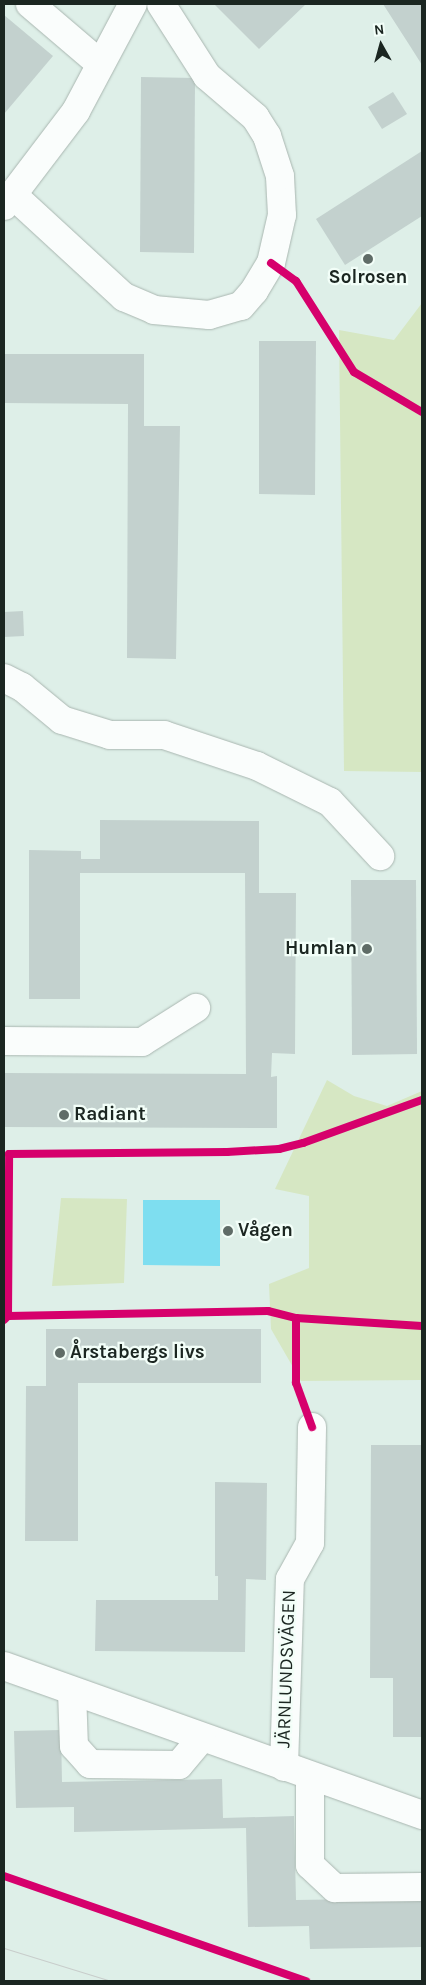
<!DOCTYPE html>
<html>
<head>
<meta charset="utf-8">
<style>
  body { margin:0 }
  #map { position:relative; width:426px; height:1985px; overflow:hidden; background:#deefe8; font-family:Karla,sans-serif }
  div>[style] { position:absolute }
  .green>* { inset:0; background:#d6e7c3 }
  .water>* { inset:0; background:#7edef0 }
  .building>* { inset:0; background:#c3d1ce }
  .roads { filter:drop-shadow(0 0 1px #a9b6b0) drop-shadow(0 0 1px #a9b6b0) }
  .minor>* { height:28px; margin:-14px; padding:0 14px; transform-origin:14px; border-radius:14px; background:#fafdfc }
  .tram>* { height:1px; margin:-0.5px; padding:0 0.5px; transform-origin:0.5px; border-radius:0.5px; background:#c8cdcb }
  .cycleway>* { height:8px; margin:-4px; padding:0 4px; transform-origin:4px; border-radius:4px; background:#d6006c }
  .dots>* { width:14px; height:14px; translate:-50% -50%; box-sizing:border-box; border:2px solid #f2fef8; border-radius:50% }
  span { translate:-50% -50%; white-space:nowrap; text-align:center; line-height:1.15; -webkit-text-stroke:4.5px #f2fef8; paint-order:stroke }
  .poi-label { font-size:19px; color:#1b2621; font-weight:700 }
  .right { translate:-100% -50%; text-align:right }
  .left { translate:0 -50%; text-align:left }
  .street-label { font-size:19px; color:#1b2621 }
  .frame { position:absolute; inset:0; border:5px solid #1b2621; pointer-events:none }
  .north { position:absolute; left:356px; top:20px; width:50px; height:50px; -webkit-text-stroke:4px #f2fef8; paint-order:stroke; rotate:353deg; font-size:14px; font-weight:700; line-height:20px; text-align:center; color:#1b2621 }
  .north::after { content:''; display:block; margin:auto; width:18px; height:22px; background:#1b2621; clip-path:polygon(50% 0,100% 100%,50% 72%,0 100%) }
</style>
</head>
<body>
<div id="map">
  <div class="green">
    <i style="clip-path:polygon(422px 303px,422px 772px,344px 771px,339px 330px,394px 340px)"></i>
    <i style="clip-path:polygon(327px 1080px,354px 1096px,387px 1106px,422px 1091px,422px 1380px,301px 1381px,271px 1329px,269px 1284px,309px 1268px,309px 1196px,275px 1189px)"></i>
    <i style="clip-path:polygon(61px 1198px,127px 1199px,124px 1283px,52px 1286px)"></i>
  </div>
  <div class="water">
    <i style="clip-path:polygon(143px 1200px,220px 1200px,220px 1266px,143px 1265px)"></i>
  </div>
  <div class="building">
    <i style="clip-path:polygon(214px 4px,306px 4px,259px 49px)"></i>
    <i style="clip-path:polygon(383px 4px,422px 4px,422px 65px,410px 46px)"></i>
    <i style="clip-path:polygon(4px 15px,53px 56px,4px 114px)"></i>
    <i style="clip-path:polygon(141px 77px,195px 78px,194px 253px,140px 252px)"></i>
    <i style="clip-path:polygon(393px 92px,407px 114px,382px 129px,368px 107px)"></i>
    <i style="clip-path:polygon(422px 151px,422px 216px,345px 265px,316px 219px)"></i>
    <i style="clip-path:polygon(259px 341px,316px 341px,315px 495px,259px 494px)"></i>
    <i style="clip-path:polygon(4px 354px,144px 354px,144px 426px,180px 426px,176px 659px,127px 658px,128px 404px,4px 403px)"></i>
    <i style="clip-path:polygon(23px 611px,24px 636px,4px 637px,4px 612px)"></i>
    <i style="clip-path:polygon(100px 820px,259px 821px,259px 893px,296px 893px,295px 1054px,272px 1053px,271px 1077px,277px 1076px,277px 1128px,4px 1127px,4px 1073px,246px 1074px,245px 873px,80px 873px,80px 999px,29px 999px,29px 850px,81px 851px,81px 859px,100px 859px)"></i>
    <i style="clip-path:polygon(351px 880px,416px 880px,417px 1054px,352px 1055px)"></i>
    <i style="clip-path:polygon(46px 1329px,261px 1329px,261px 1383px,78px 1383px,78px 1541px,25px 1541px,26px 1386px,46px 1386px)"></i>
    <i style="clip-path:polygon(371px 1445px,422px 1445px,422px 1737px,393px 1737px,393px 1678px,370px 1678px)"></i>
    <i style="clip-path:polygon(215px 1482px,267px 1483px,266px 1580px,246px 1579px,245px 1652px,95px 1651px,96px 1600px,218px 1600px,218px 1576px,215px 1576px)"></i>
    <i style="clip-path:polygon(61px 1730px,62px 1782px,222px 1779px,223px 1818px,294px 1816px,296px 1900px,422px 1898px,422px 1947px,310px 1949px,309px 1926px,248px 1927px,246px 1828px,74px 1832px,74px 1807px,16px 1808px,14px 1731px)"></i>
  </div>
  <div class="roads">
    <div class="minor">
      <i style="left:30px;top:4px;width:91px;rotate:40.5deg"></i>
      <i style="left:13px;top:195px;width:151px;rotate:42.6deg"></i>
      <i style="left:124px;top:297px;width:33px;rotate:23deg"></i>
      <i style="left:154px;top:310px;width:55px;rotate:5.2deg"></i>
      <i style="left:209px;top:315px;width:33px;rotate:-16deg"></i>
      <i style="left:241px;top:306px;width:20px;rotate:-49deg"></i>
      <i style="left:254px;top:291px;width:33px;rotate:-59deg"></i>
      <i style="left:271px;top:263px;width:49px;rotate:-77.1deg"></i>
      <i style="left:282px;top:215px;width:39px;rotate:-93deg"></i>
      <i style="left:280px;top:176px;width:42px;rotate:-108deg"></i>
      <i style="left:267px;top:136px;width:22px;rotate:-122deg"></i>
      <i style="left:255px;top:117px;width:63px;rotate:-139.5deg"></i>
      <i style="left:207px;top:76px;width:85px;rotate:-122.6deg"></i>
      <i style="left:4px;top:206px;width:119px;rotate:-52.8deg"></i>
      <i style="left:76px;top:111px;width:121px;rotate:-62deg"></i>
      <i style="left:4px;top:678px;width:20px;rotate:27deg"></i>
      <i style="left:22px;top:687px;width:52px;rotate:39.5deg"></i>
      <i style="left:62px;top:720px;width:50px;rotate:17.4deg"></i>
      <i style="left:110px;top:735px;width:54px"></i>
      <i style="left:164px;top:735px;width:98px;rotate:18.4deg"></i>
      <i style="left:257px;top:766px;width:81px;rotate:26.3deg"></i>
      <i style="left:330px;top:802px;width:74px;rotate:47.2deg"></i>
      <i style="left:4px;top:1041px;width:138px;rotate:0.4deg"></i>
      <i style="left:142px;top:1042px;width:64px;rotate:-32.2deg"></i>
      <i style="left:4px;top:1666px;width:444px;rotate:19.6deg"></i>
      <i style="left:72px;top:1692px;width:54px;rotate:87.9deg"></i>
      <i style="left:74px;top:1746px;width:24px;rotate:48deg"></i>
      <i style="left:90px;top:1764px;width:89px;rotate:0.6deg"></i>
      <i style="left:179px;top:1765px;width:35px;rotate:-50deg"></i>
      <i style="left:284px;top:1767px;width:188px;rotate:-88.2deg"></i>
      <i style="left:290px;top:1579px;width:41px;rotate:-60.9deg"></i>
      <i style="left:310px;top:1543px;width:116px;rotate:-89deg"></i>
      <i style="left:310px;top:1776px;width:89px;rotate:90deg"></i>
      <i style="left:310px;top:1865px;width:34px;rotate:43deg"></i>
      <i style="left:335px;top:1888px;width:87px;rotate:-0.7deg"></i>
    </div>
  </div>
  <div class="tram">
    <i style="left:4px;top:1948px;width:112px;rotate:17.1deg"></i>
  </div>
  <div class="cycleway">
    <i style="left:271px;top:263px;width:31px;rotate:36deg"></i>
    <i style="left:296px;top:281px;width:108px;rotate:57.5deg"></i>
    <i style="left:354px;top:372px;width:79px;rotate:30.5deg"></i>
    <i style="left:8px;top:1316px;width:260px;rotate:-1.1deg"></i>
    <i style="left:268px;top:1311px;width:29px;rotate:14deg"></i>
    <i style="left:296px;top:1318px;width:126px;rotate:3.6deg"></i>
    <i style="left:296px;top:1318px;width:65px;rotate:90deg"></i>
    <i style="left:296px;top:1383px;width:47px;rotate:70deg"></i>
    <i style="left:4px;top:1320px;width:6px;rotate:-45deg"></i>
    <i style="left:8px;top:1316px;width:162px;rotate:-89.6deg"></i>
    <i style="left:9px;top:1154px;width:218px;rotate:-0.5deg"></i>
    <i style="left:227px;top:1152px;width:52px;rotate:-3.3deg"></i>
    <i style="left:279px;top:1149px;width:25px;rotate:-14deg"></i>
    <i style="left:303px;top:1143px;width:127px;rotate:-19.9deg"></i>
    <i style="left:4px;top:1876px;width:320px;rotate:19.2deg"></i>
  </div>
  <div class="dots">
    <i style="left:368px;top:259px;background:#5f6c67"></i>
    <i style="left:367px;top:949px;background:#5f6c67"></i>
    <i style="left:64px;top:1115px;background:#5f6c67"></i>
    <i style="left:228px;top:1231px;background:#5f6c67"></i>
    <i style="left:60px;top:1353px;background:#5f6c67"></i>
  </div>
  <div class="poi-label">
    <span style="left:368px;top:278px">Solrosen</span>
    <span class="right" style="left:357px;top:949px">Humlan</span>
    <span class="left" style="left:74px;top:1115px">Radiant</span>
    <span class="left" style="left:238px;top:1231px">Vågen</span>
    <span class="left" style="left:70px;top:1353px">Årstabergs livs</span>
  </div>
  <div class="street-label">
    <span style="left:287px;top:1669px;rotate:-88deg">JÄRNLUNDSVÄGEN</span>
  </div>
  <div class="frame"></div>
  <div class="north">N</div>
</div>
</body>
</html>
